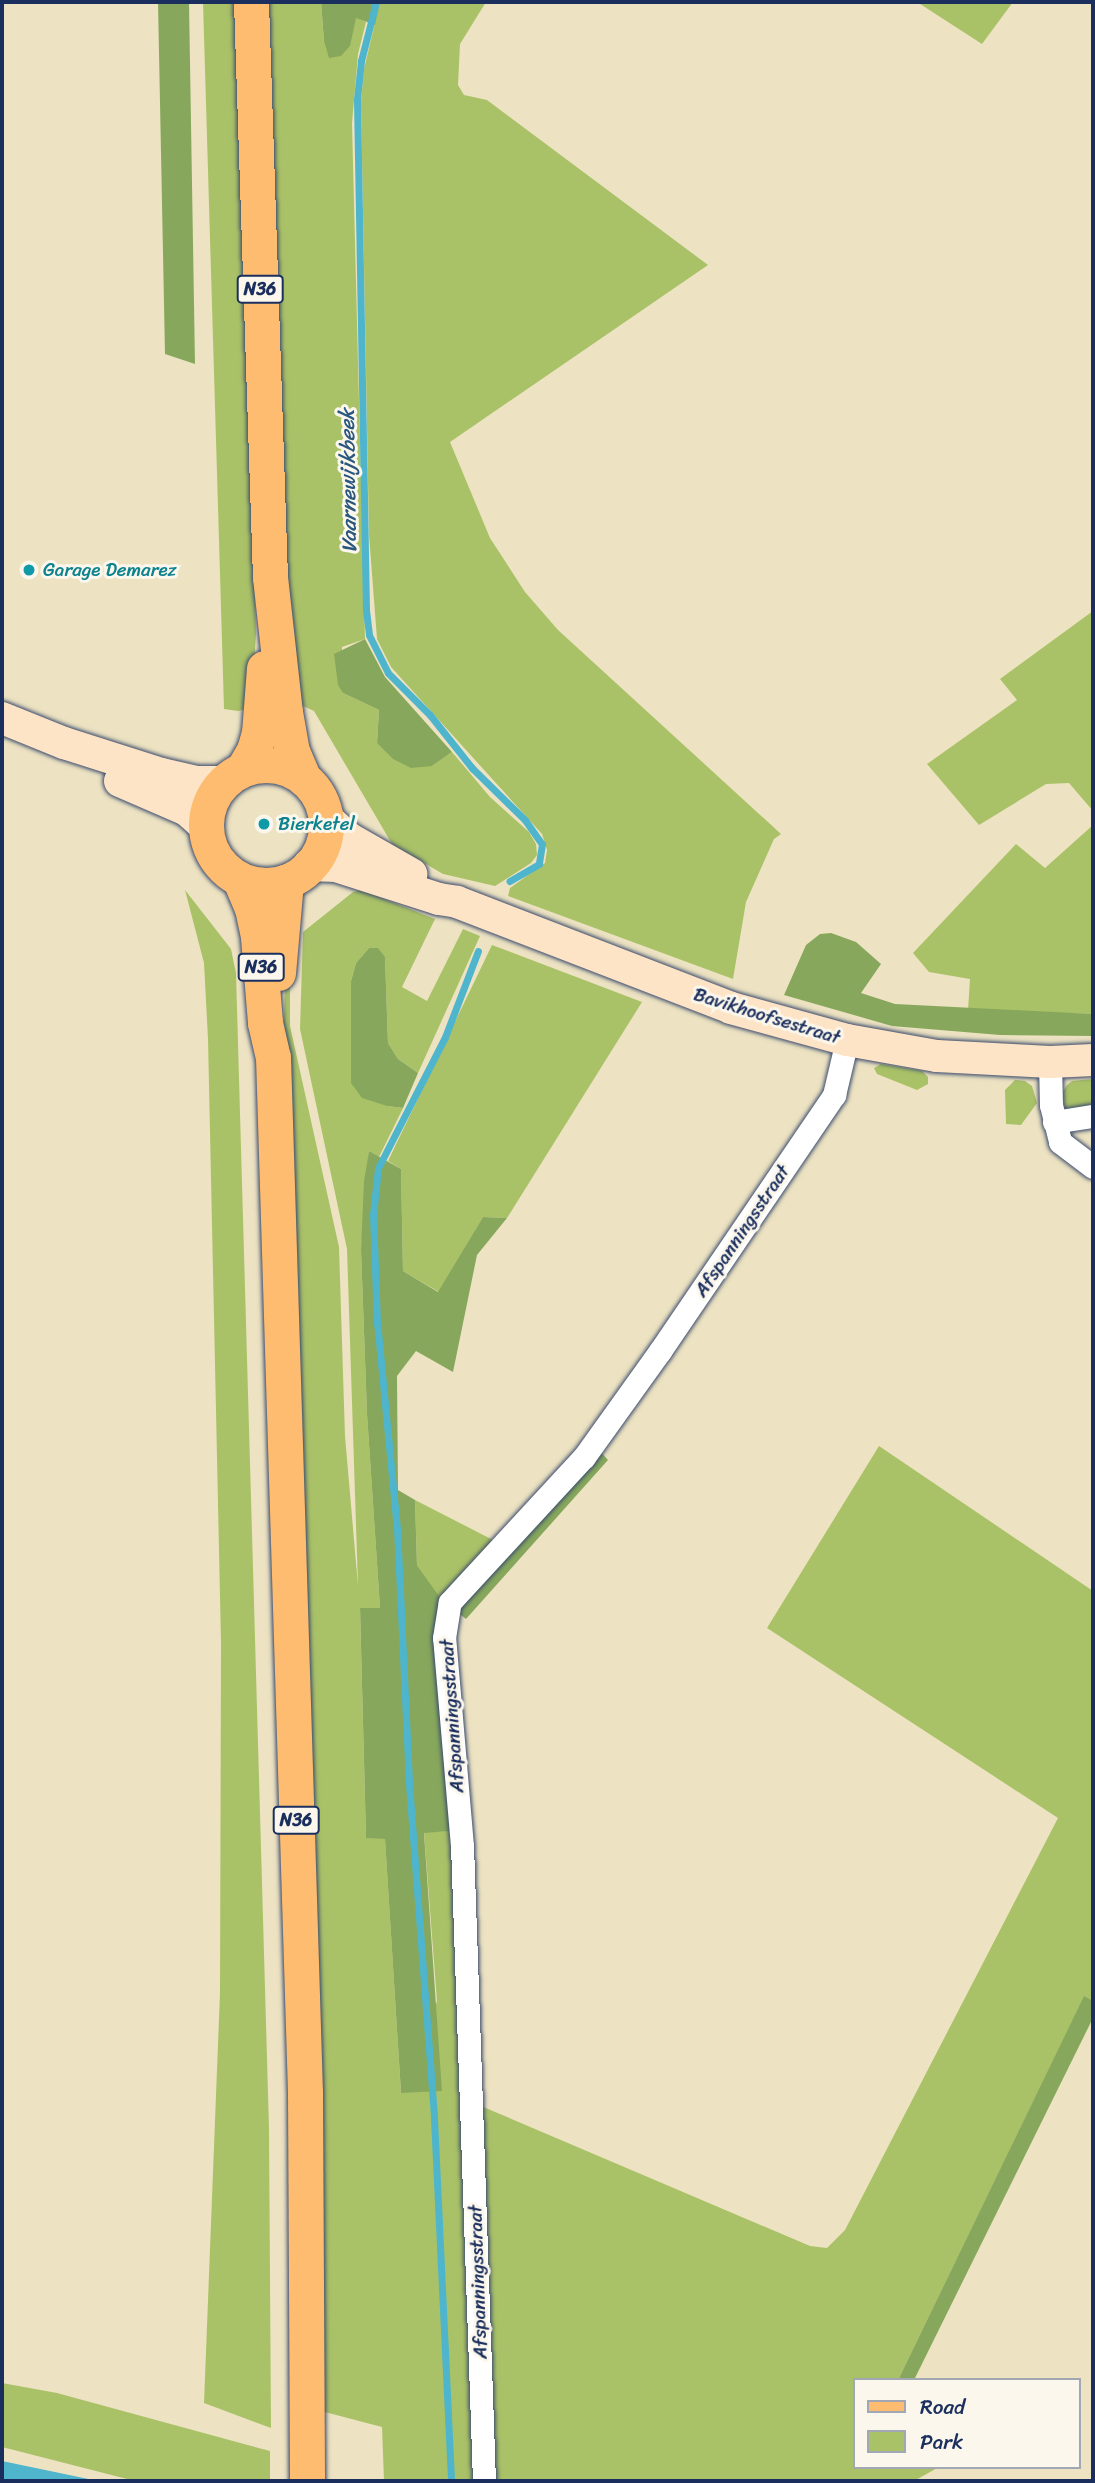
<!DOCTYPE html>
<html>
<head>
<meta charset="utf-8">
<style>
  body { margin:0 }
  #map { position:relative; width:1095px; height:2483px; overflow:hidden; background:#ede3c2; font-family:Sriracha,sans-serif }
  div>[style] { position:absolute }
  .green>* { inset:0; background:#aac267 }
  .forest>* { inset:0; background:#87a85c }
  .water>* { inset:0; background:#4eb5cc }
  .stream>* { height:7px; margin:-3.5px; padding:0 3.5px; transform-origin:3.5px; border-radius:3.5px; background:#4eb5cc }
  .roads { filter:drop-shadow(0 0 2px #3a4a6d) drop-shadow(0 0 2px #3a4a6d) }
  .street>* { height:23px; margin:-11.5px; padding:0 11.5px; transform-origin:11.5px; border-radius:11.5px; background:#fff }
  .secondary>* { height:32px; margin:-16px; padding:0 16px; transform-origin:16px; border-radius:16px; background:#fee4c6 }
  .primary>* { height:35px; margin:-17.5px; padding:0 17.5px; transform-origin:17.5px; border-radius:17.5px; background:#fdbc70 }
  .primary>.ring { margin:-17.5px; padding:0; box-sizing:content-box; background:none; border:35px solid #fdbc70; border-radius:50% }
  .dots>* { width:19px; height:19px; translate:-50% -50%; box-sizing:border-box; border:4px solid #fbf7ec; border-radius:50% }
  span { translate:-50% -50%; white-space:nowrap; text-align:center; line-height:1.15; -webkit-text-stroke:6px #fbf7ec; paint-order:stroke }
  .shield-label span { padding:2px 5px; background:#fbf7ec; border:2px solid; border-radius:5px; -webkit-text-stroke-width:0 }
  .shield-label { font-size:18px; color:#1b2f5e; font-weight:700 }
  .culture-label { font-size:19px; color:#0d838f }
  .left { translate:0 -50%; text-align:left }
  .street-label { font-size:19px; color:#1b2f5e }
  .water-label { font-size:21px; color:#2a577f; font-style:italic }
  .frame { position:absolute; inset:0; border:4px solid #1b2f5e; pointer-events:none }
  .legend { position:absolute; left:853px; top:2378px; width:228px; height:91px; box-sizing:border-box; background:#fbf7ec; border:2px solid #a1a7b3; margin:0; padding:9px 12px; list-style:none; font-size:21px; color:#1b2f5e }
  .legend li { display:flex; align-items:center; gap:14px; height:35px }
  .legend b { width:35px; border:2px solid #a1a7b3 }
</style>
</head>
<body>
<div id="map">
  <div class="green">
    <i style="clip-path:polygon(203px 2px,237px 2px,256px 633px,252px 698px,247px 709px,238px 711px,224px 709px)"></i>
    <i style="clip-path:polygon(267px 2px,321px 2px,324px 41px,356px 17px,366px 22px,358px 54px,352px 123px,365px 639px,342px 647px,343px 693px,379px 710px,377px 743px,432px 766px,452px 752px,490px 797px,529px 832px,536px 844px,537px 855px,531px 863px,495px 886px,443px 874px,392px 844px,314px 711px,301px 705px,297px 696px,285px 533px)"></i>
    <i style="clip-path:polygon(380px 2px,486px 2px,460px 44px,458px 85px,464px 95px,487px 100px,708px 265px,450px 442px,490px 538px,525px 592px,558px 630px,781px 834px,774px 839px,746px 902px,733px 979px,508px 896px,510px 888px,545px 863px,547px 850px,542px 834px,391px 667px,377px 639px,369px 535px,361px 102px,364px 69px)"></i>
    <i style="clip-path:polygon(917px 2px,1013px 2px,982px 44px)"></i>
    <i style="clip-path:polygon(1093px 611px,1093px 811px,1069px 783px,1046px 784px,979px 825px,927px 764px,1017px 700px,1000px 679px)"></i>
    <i style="clip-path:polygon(1093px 825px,1093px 1014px,968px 1010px,970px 979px,929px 972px,913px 953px,1016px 844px,1045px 868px)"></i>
    <i style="clip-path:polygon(185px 890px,231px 949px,236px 973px,269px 2128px,271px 2428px,204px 2403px,220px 1993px,221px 1643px,208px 1039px,204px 963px)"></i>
    <i style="clip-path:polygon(361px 890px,435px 919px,402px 987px,427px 1001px,463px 929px,480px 936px,418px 1073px,398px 1059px,388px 1043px,385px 957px,369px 948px,356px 963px,351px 981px,387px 1106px,403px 1108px,379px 1157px,369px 1151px,361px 1250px,367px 1414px,380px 1608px,360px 1609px,366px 1838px,385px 1838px,401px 2093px,437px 2001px,424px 1832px,450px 1831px,481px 2106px,810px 2246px,827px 2248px,845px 2230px,1058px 1818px,767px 1628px,879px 1446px,1093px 1591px,1093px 2001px,1084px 1997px,898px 2380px,855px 2380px,855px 2467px,939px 2467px,914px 2481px,384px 2481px,382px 2427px,321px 2411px,294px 1291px,284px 1023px,286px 940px,290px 941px,290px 1026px,339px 1247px,345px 1436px,358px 1586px,347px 1249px,300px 1029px,303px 932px,353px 892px)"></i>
    <i style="clip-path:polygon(492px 945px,642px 1002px,507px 1218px,483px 1217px,439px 1292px,403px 1271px,401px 1169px,388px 1161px)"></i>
    <i style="clip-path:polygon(881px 1064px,922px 1071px,928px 1077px,928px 1084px,917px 1090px,877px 1074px,874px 1068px)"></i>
    <i style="clip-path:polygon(1093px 1079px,1093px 1108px,1069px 1111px,1065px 1108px,1062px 1093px,1067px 1085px,1072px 1081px)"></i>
    <i style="clip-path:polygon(1015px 1080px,1025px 1081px,1032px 1086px,1037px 1103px,1021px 1125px,1006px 1124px,1005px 1090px)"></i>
    <i style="clip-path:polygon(415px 1500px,493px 1540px,441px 1600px,417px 1565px)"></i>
    <i style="clip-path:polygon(2px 2383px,57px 2393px,270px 2451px,270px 2481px,135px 2481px,2px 2447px)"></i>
  </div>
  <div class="forest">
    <i style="clip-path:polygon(158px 2px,189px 2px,195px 364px,165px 354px)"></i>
    <i style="clip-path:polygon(321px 2px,380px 2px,375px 25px,356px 18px,350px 46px,341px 56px,329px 58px,324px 41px)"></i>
    <i style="clip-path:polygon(365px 639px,385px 677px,452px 752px,432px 766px,411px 768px,393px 759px,377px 743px,379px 710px,343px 693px,338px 685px,334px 654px)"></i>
    <i style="clip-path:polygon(831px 933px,856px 942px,881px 964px,861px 993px,895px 1004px,1093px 1014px,1093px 1036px,1000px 1035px,892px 1026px,784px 995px,806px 945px,820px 934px)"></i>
    <i style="clip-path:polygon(369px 948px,378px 948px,385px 957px,388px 1043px,398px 1059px,418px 1073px,403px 1108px,387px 1106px,362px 1098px,351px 1083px,351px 981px,356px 963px)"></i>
    <i style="clip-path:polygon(369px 1151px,401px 1169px,403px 1271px,438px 1292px,483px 1217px,507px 1218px,477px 1255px,453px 1372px,416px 1351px,397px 1376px,398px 1490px,415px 1500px,417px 1565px,441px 1599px,587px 1437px,608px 1460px,466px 1619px,442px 1600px,450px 1831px,424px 1833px,442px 2091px,401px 2093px,385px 1839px,366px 1838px,360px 1608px,380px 1608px,367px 1414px,361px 1250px,364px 1181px)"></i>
    <i style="clip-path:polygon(1084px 1996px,1093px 2001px,1093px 2018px,914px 2380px,898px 2380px)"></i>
  </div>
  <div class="water">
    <i style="clip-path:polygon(2px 2461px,98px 2481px,2px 2481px)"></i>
  </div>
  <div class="stream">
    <i style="left:376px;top:2px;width:61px;rotate:104.3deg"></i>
    <i style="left:361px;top:61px;width:39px;rotate:96deg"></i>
    <i style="left:357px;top:100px;width:510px;rotate:88.99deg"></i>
    <i style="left:366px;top:610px;width:25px;rotate:83deg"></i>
    <i style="left:369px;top:635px;width:42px;rotate:63.4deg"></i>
    <i style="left:388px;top:673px;width:59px;rotate:45deg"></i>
    <i style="left:430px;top:715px;width:68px;rotate:51.6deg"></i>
    <i style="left:472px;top:768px;width:74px;rotate:44.5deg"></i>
    <i style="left:525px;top:820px;width:29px;rotate:55deg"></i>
    <i style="left:542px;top:844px;width:20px;rotate:99deg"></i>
    <i style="left:539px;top:864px;width:34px;rotate:150deg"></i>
    <i style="left:451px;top:2479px;width:363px;rotate:-92.7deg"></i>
    <i style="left:434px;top:2116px;width:335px;rotate:-94.3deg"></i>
    <i style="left:409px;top:1782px;width:253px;rotate:-92.7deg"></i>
    <i style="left:397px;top:1529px;width:207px;rotate:-95.5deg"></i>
    <i style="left:377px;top:1323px;width:108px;rotate:-92.1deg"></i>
    <i style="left:373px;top:1215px;width:47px;rotate:-83.9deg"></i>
    <i style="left:378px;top:1168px;width:147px;rotate:-62.9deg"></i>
    <i style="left:445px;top:1037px;width:92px;rotate:-69deg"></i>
  </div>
  <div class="roads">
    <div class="street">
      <i style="left:1050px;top:1062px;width:43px;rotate:88.7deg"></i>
      <i style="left:1051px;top:1105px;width:38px;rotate:76deg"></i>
      <i style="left:1060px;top:1142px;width:41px;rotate:37.1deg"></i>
      <i style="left:1054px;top:1122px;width:39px;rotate:-9deg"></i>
      <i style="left:484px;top:2481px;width:635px;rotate:-91.98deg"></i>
      <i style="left:462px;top:1846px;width:209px;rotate:-94.9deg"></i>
      <i style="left:444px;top:1638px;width:36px;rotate:-81deg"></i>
      <i style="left:450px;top:1602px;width:197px;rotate:-47.3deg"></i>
      <i style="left:584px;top:1457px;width:130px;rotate:-54.4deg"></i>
      <i style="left:660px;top:1351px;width:310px;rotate:-55.8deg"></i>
      <i style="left:834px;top:1095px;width:57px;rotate:-76.7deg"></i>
    </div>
    <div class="secondary">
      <i style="left:2px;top:718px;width:67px;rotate:22deg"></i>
      <i style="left:64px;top:743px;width:103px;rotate:17.6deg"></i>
      <i style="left:162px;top:774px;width:37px;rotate:13deg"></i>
      <i style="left:198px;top:782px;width:26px"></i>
      <i style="left:120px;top:781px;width:73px;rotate:23.4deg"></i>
      <i style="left:187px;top:810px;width:25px;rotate:42deg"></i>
      <i style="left:325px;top:817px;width:31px;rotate:42deg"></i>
      <i style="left:348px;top:838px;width:73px;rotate:29.7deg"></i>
      <i style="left:309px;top:865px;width:27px;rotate:2deg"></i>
      <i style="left:336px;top:866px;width:108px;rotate:17.8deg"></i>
      <i style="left:439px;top:899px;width:18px;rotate:9deg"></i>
      <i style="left:457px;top:902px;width:294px;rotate:21.1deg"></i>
      <i style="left:731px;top:1008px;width:120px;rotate:15.4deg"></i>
      <i style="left:847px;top:1040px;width:91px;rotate:10.1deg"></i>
      <i style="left:937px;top:1056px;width:113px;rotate:3deg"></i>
      <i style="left:1050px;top:1062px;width:43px;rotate:-2.7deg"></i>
    </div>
    <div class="primary">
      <i style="left:251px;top:2px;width:575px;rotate:88.11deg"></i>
      <i style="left:270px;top:577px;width:136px;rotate:83.7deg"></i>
      <i style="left:285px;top:712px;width:40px;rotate:80deg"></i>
      <i style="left:292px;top:751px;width:30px;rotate:67deg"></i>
      <i class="ring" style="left:206px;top:765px;width:85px;height:85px"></i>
      <i style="left:243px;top:769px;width:22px;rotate:-60deg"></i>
      <i style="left:254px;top:750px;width:18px;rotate:-74deg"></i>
      <i style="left:259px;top:733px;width:65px;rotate:-85.6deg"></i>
      <i style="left:240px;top:880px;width:30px;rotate:67deg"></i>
      <i style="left:252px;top:908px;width:30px;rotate:78deg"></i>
      <i style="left:258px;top:937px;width:86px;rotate:85.3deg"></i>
      <i style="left:265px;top:1023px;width:35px;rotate:77deg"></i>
      <i style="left:273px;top:1057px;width:1036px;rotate:88.23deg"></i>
      <i style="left:305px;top:2093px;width:388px;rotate:89.7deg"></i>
      <i style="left:278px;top:973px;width:92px;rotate:-85deg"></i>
    </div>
  </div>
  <div class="dots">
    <i style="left:29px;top:570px;background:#0f9aa8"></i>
    <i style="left:264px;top:824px;background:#0f9aa8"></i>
  </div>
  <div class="shield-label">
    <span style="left:260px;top:289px">N36</span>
    <span style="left:261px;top:967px">N36</span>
    <span style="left:296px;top:1820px">N36</span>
  </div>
  <div class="culture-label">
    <span class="left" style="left:43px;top:570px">Garage Demarez</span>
    <span class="left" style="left:278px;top:824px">Bierketel</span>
  </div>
  <div class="street-label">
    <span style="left:767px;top:1016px;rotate:17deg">Bavikhoofsestraat</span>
    <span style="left:742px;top:1231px;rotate:-56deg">Afspanningsstraat</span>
    <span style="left:452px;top:1716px;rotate:-94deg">Afspanningsstraat</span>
    <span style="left:478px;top:2282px;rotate:-92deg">Afspanningsstraat</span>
  </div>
  <div class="water-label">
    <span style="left:348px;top:481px;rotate:-91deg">Vaarnewijkbeek</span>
  </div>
  <div class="frame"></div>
  <ul class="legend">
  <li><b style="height:9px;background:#fdbc70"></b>Road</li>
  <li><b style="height:19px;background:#aac267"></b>Park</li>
  </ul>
</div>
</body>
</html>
